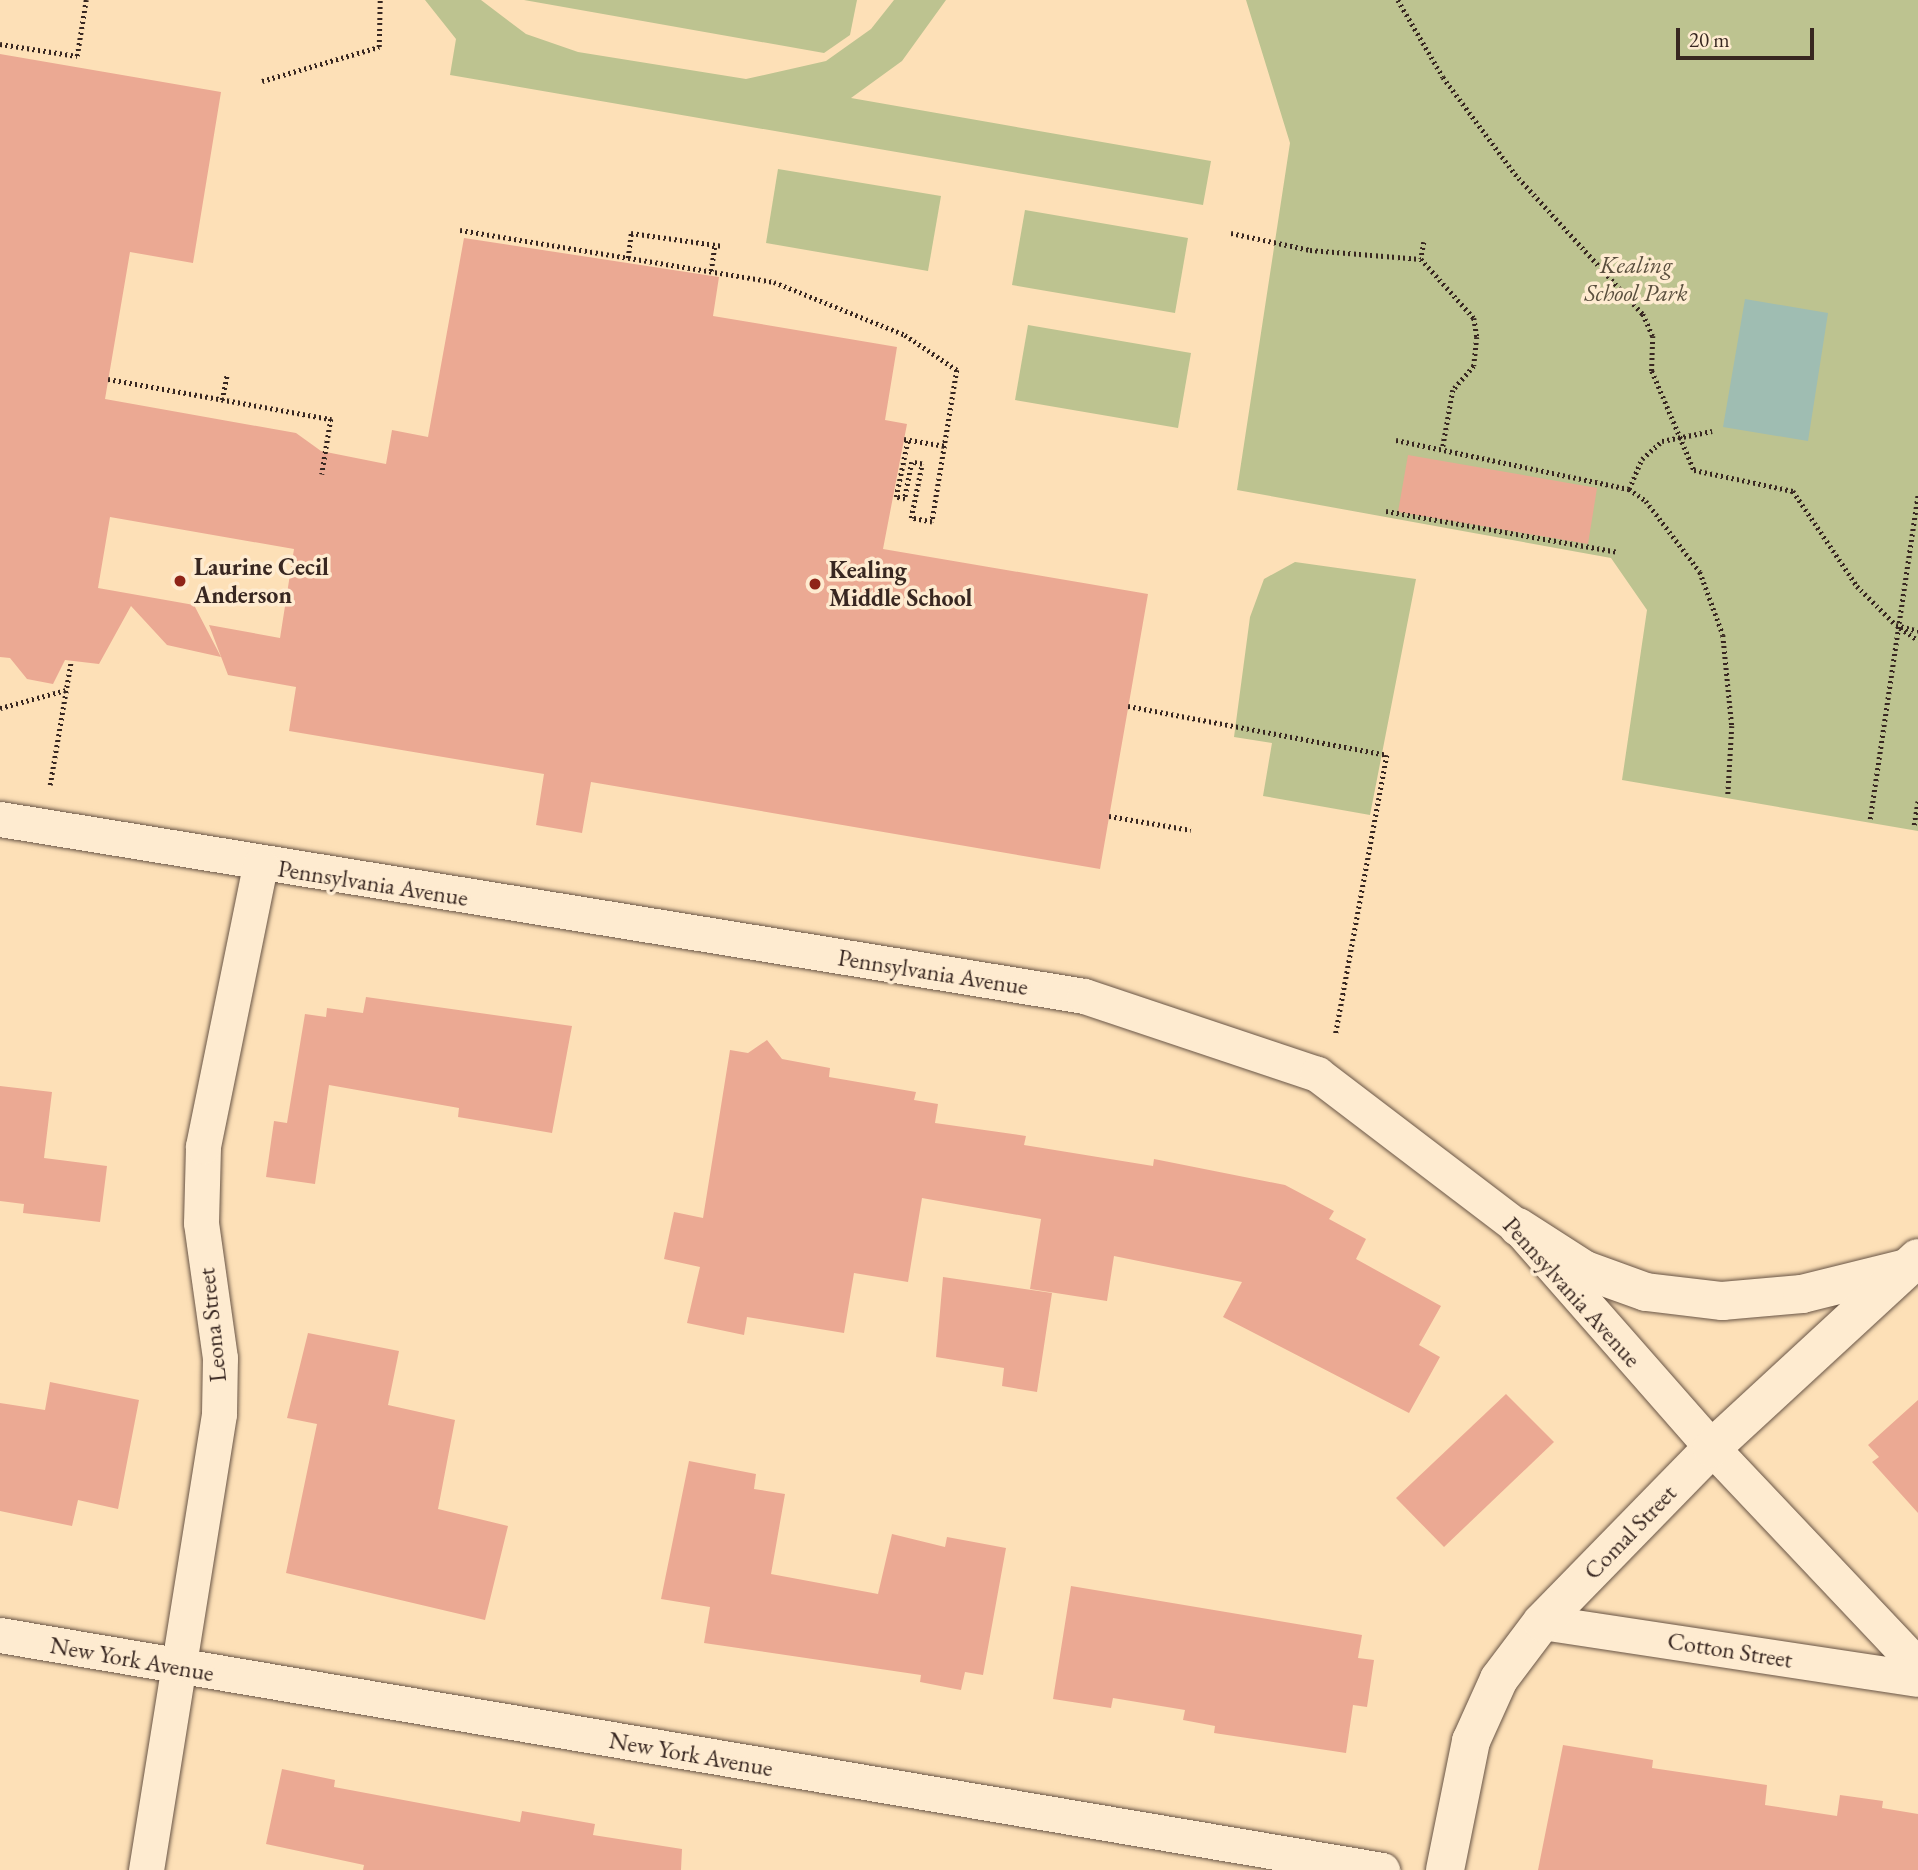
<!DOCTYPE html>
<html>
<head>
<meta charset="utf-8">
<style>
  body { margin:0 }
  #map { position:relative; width:1918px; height:1870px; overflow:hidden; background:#fde0b7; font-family:"EB Garamond",serif }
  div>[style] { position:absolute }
  .green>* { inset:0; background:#bdc390 }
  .water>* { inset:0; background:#9fbdb2 }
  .building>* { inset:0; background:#eba993 }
  .path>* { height:4.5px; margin-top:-2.25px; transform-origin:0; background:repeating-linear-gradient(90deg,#382721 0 2px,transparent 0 5.5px) }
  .roads { filter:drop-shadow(0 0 2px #695546) drop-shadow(0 0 2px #695546) }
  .street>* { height:35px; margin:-17.5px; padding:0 17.5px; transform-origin:17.5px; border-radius:17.5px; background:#feebd0 }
  .secondary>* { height:38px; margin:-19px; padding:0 19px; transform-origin:19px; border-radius:19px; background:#feebd0 }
  .dots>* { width:19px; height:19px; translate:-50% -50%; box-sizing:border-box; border:4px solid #feebd0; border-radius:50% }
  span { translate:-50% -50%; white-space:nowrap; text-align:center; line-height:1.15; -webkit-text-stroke:7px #feebd0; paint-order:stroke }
  .park-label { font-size:24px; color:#594e3d; font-style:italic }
  .poi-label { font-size:24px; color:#382721; font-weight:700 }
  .left { translate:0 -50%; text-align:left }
  .street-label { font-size:24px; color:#382721 }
  .scale { position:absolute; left:1676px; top:28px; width:138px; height:32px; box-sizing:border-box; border:4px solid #382721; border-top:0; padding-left:9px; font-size:21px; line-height:24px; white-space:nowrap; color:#382721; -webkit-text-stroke:5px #feebd0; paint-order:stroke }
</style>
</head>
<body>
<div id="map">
  <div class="green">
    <i style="clip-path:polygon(425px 0,481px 0,526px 34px,578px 52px,746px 79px,826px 61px,871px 29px,894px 0,946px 0,902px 61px,851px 98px,1211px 161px,1203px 205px,450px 75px,456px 39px)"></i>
    <i style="clip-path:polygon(524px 0,857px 0,850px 35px,824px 53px)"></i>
    <i style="clip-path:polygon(1246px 0,1918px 0,1918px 831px,1622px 780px,1647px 610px,1611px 558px,1237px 490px,1290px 143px)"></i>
    <i style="clip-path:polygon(778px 169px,941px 196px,928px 271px,766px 243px)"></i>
    <i style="clip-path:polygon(1025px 210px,1188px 238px,1175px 313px,1012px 285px)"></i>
    <i style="clip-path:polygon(1028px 325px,1191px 353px,1178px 428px,1015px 400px)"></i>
    <i style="clip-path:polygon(1295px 562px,1416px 579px,1370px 815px,1263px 796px,1272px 743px,1234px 737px,1250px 617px,1264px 579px)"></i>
  </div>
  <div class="water">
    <i style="clip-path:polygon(1745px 299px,1828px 313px,1808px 441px,1723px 427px)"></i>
  </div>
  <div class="building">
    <i style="clip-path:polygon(0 54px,221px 92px,193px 263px,130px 252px,105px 399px,296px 433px,321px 451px,386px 464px,392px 430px,428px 437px,464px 238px,719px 277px,713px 316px,897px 347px,885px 420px,907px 424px,883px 549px,1148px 594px,1100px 869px,591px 782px,582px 833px,536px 825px,544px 774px,289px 731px,296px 687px,228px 675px,209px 625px,280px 638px,294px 549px,110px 517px,98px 588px,194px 605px,221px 657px,167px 645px,131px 606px,99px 664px,65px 660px,53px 684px,27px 679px,10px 658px,0 657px)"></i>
    <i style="clip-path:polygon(1408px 455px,1597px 488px,1588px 544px,1398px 512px)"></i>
    <i style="clip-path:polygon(366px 997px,572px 1026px,552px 1133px,458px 1117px,459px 1108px,329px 1085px,315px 1184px,266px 1177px,274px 1121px,287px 1123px,305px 1014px,326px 1017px,327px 1008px,363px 1013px)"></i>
    <i style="clip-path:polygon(767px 1040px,782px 1059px,830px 1068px,829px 1077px,916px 1092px,914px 1100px,938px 1104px,935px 1123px,1026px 1136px,1024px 1145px,1153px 1166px,1154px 1159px,1285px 1185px,1334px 1211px,1329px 1219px,1366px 1239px,1356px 1259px,1441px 1306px,1419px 1345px,1440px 1357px,1409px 1413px,1223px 1317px,1242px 1282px,1114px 1256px,1107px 1301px,1030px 1289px,1041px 1219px,922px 1198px,908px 1282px,854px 1273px,844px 1333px,747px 1317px,744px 1335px,687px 1323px,700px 1267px,664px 1259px,674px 1212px,703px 1218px,730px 1050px,748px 1053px)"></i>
    <i style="clip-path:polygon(0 1086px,52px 1092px,44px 1158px,107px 1166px,100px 1222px,23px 1213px,24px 1204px,0 1201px)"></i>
    <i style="clip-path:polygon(943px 1277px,1052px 1293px,1037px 1392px,1002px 1386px,1004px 1368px,936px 1357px)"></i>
    <i style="clip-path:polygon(308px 1333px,399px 1351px,388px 1405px,455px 1420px,438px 1509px,508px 1526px,485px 1620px,286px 1573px,317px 1424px,287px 1418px)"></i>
    <i style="clip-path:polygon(50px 1382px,139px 1400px,118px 1509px,78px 1500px,72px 1526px,0 1511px,0 1403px,45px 1410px)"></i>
    <i style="clip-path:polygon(1506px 1394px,1554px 1442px,1444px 1547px,1396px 1498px)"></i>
    <i style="clip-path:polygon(1918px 1400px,1918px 1513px,1872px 1462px,1879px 1457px,1868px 1445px)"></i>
    <i style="clip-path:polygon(689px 1461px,756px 1474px,754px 1489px,785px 1494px,771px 1574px,878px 1594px,892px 1534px,945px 1547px,947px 1537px,1006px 1548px,983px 1675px,965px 1672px,961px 1690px,920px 1682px,921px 1675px,704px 1643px,710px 1607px,661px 1599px)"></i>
    <i style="clip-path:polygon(1071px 1586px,1362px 1635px,1358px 1658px,1374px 1660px,1367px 1707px,1353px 1705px,1346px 1753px,1214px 1733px,1215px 1726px,1183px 1720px,1185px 1710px,1113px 1698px,1111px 1708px,1053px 1699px)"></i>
    <i style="clip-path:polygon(1563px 1745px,1653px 1760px,1652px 1768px,1767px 1785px,1765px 1805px,1837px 1816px,1840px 1795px,1883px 1801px,1882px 1808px,1918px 1814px,1918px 1870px,1538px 1870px)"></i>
    <i style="clip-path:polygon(282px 1769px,335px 1780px,334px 1787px,520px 1822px,522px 1811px,595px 1824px,593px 1835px,682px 1849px,681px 1870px,363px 1870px,364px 1865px,266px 1844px)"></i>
  </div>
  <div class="path">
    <i style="left:1398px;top:0;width:89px;rotate:59.7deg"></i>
    <i style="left:1443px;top:77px;width:121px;rotate:53.4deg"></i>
    <i style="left:1515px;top:174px;width:190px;rotate:47.6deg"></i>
    <i style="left:1643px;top:314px;width:24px;rotate:66deg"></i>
    <i style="left:1653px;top:336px;width:35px;rotate:92deg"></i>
    <i style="left:1652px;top:371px;width:108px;rotate:67deg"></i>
    <i style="left:1694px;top:470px;width:101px;rotate:12deg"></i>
    <i style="left:1793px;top:491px;width:115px;rotate:56deg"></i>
    <i style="left:1857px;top:586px;width:55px;rotate:45deg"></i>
    <i style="left:1896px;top:625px;width:23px;rotate:15deg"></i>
    <i style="left:0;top:44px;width:78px;rotate:8.9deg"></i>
    <i style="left:77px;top:56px;width:57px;rotate:-80.9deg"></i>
    <i style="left:262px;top:81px;width:122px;rotate:-16.2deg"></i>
    <i style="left:379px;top:47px;width:47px;rotate:-88.8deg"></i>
    <i style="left:460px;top:230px;width:318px;rotate:9.4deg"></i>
    <i style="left:774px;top:282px;width:141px;rotate:22deg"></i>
    <i style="left:905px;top:335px;width:63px;rotate:33.9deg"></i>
    <i style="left:957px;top:370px;width:154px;rotate:99.3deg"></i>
    <i style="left:932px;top:522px;width:21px;rotate:-169deg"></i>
    <i style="left:911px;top:518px;width:55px;rotate:-78.5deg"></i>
    <i style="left:922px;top:464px;width:10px;rotate:-169deg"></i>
    <i style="left:912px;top:462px;width:38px;rotate:101deg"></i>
    <i style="left:905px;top:499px;width:9px;rotate:-167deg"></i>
    <i style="left:896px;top:497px;width:59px;rotate:-78.3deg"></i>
    <i style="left:1231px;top:233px;width:81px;rotate:12.1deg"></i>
    <i style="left:1310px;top:250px;width:111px;rotate:4.6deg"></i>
    <i style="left:1424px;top:242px;width:17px;rotate:100deg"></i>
    <i style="left:1421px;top:259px;width:79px;rotate:48.1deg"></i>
    <i style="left:1474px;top:318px;width:19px;rotate:81deg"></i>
    <i style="left:1477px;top:337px;width:29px;rotate:96deg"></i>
    <i style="left:1474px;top:366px;width:32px;rotate:131deg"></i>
    <i style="left:1453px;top:390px;width:58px;rotate:100deg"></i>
    <i style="left:628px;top:258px;width:25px;rotate:-83deg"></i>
    <i style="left:631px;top:233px;width:93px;rotate:8deg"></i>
    <i style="left:711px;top:271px;width:27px;rotate:-82deg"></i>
    <i style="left:108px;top:379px;width:227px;rotate:10.2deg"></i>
    <i style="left:331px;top:419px;width:56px;rotate:99.3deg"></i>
    <i style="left:222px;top:400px;width:26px;rotate:-79deg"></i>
    <i style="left:904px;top:439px;width:42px;rotate:9.7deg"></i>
    <i style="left:1396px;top:440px;width:238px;rotate:11.9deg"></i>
    <i style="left:1629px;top:489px;width:21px;rotate:35deg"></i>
    <i style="left:1646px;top:501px;width:89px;rotate:52.7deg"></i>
    <i style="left:1700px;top:572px;width:67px;rotate:69.9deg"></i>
    <i style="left:1723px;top:635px;width:91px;rotate:84.4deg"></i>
    <i style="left:1732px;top:726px;width:69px;rotate:93.3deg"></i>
    <i style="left:1629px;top:489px;width:33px;rotate:-67deg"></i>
    <i style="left:1642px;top:459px;width:27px;rotate:-42deg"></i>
    <i style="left:1662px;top:441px;width:51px;rotate:-11.3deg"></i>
    <i style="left:1386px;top:511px;width:236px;rotate:10deg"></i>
    <i style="left:1900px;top:628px;width:22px;rotate:34deg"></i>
    <i style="left:1128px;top:706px;width:264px;rotate:10.7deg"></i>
    <i style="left:1387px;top:755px;width:283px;rotate:100.4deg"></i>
    <i style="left:0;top:708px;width:68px;rotate:-15.3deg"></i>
    <i style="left:50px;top:785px;width:126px;rotate:-80.4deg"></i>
    <i style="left:1109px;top:816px;width:83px;rotate:9.7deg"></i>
    <i style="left:1870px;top:819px;width:329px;rotate:-81.6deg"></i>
    <i style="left:1914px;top:825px;width:24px;rotate:-81deg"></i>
  </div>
  <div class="roads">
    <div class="street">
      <i style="left:0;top:819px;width:1098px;rotate:9.27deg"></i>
      <i style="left:1084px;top:996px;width:246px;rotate:18.5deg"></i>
      <i style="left:1317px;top:1074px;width:253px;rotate:37.3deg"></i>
      <i style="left:1518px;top:1227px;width:294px;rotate:48.7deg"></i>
      <i style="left:1712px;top:1448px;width:300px;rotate:46.6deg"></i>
      <i style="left:1542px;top:1622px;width:380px;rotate:8.6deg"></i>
      <i style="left:0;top:1635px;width:1402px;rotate:9.65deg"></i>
      <i style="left:146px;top:1870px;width:462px;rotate:-80.9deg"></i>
      <i style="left:219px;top:1414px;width:56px;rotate:-89deg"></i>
      <i style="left:220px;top:1358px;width:136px;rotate:-98deg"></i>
      <i style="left:201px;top:1223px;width:77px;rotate:-88.5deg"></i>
      <i style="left:203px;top:1146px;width:287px;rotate:-78.5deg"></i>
    </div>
    <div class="secondary">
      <i style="left:1518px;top:1227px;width:80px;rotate:32.7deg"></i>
      <i style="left:1585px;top:1270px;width:65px;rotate:19.8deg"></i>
      <i style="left:1646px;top:1292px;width:77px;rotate:6.8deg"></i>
      <i style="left:1722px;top:1301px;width:80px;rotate:-5deg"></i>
      <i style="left:1802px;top:1294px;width:107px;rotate:-14deg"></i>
      <i style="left:1445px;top:1870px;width:132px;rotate:-78.6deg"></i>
      <i style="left:1471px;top:1741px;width:68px;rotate:-65.7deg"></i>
      <i style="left:1499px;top:1679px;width:71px;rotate:-53deg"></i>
      <i style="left:1542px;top:1622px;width:243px;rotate:-45.7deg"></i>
      <i style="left:1712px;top:1448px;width:280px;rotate:-42.7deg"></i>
    </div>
  </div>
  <div class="dots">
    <i style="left:180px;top:581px;background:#8f2418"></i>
    <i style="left:815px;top:584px;background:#8f2418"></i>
  </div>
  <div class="park-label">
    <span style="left:1636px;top:279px">Kealing<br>School Park</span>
  </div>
  <div class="poi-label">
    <span class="left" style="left:194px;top:581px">Laurine Cecil<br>Anderson</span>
    <span class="left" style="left:829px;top:584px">Kealing<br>Middle School</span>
  </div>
  <div class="street-label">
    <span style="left:373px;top:883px;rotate:9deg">Pennsylvania Avenue</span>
    <span style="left:933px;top:972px;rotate:9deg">Pennsylvania Avenue</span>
    <span style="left:1572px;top:1292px;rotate:48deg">Pennsylvania Avenue</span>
    <span style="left:212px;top:1325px;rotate:-96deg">Leona Street</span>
    <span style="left:1630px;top:1532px;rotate:-46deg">Comal Street</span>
    <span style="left:1730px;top:1650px;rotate:9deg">Cotton Street</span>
    <span style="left:132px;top:1659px;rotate:10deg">New York Avenue</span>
    <span style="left:691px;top:1754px;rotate:10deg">New York Avenue</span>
  </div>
  <div class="scale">20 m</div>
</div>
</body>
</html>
